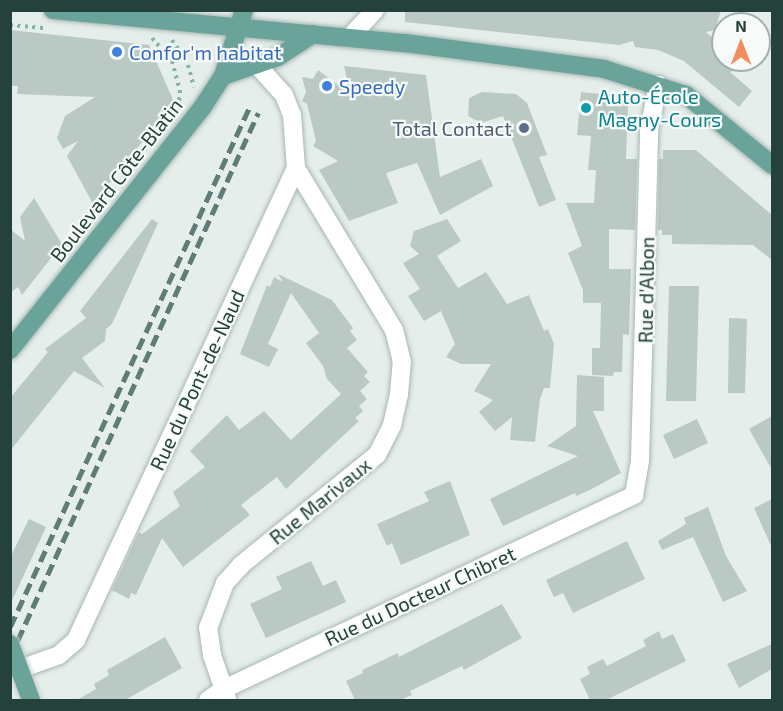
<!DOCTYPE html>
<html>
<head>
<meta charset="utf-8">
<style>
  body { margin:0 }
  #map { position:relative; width:783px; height:711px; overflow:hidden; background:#e5eeeb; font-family:"Exo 2",sans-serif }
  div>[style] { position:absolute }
  .building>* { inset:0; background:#bac9c4 }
  .path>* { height:4px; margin-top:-2px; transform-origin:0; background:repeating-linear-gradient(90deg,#86b2a7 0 3px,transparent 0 7.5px) }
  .roads { filter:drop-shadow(0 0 2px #a7b7b3) drop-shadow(0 0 2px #a7b7b3) }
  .minor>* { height:18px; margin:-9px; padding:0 9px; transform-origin:9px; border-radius:9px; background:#fff }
  .major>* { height:18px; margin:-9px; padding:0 9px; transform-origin:9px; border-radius:9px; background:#6aa399 }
  .rail>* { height:4.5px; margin-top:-2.25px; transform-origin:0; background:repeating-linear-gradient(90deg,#5f7c76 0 12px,transparent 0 18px) }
  .bridges { filter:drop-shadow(0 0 2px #c2cac8) drop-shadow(0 0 2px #c2cac8) }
  .major-bridge>* { height:18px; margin:-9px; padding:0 9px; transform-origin:9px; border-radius:9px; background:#6aa399 }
  .dots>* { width:16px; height:16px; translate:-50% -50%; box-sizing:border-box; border:3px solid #f6faf9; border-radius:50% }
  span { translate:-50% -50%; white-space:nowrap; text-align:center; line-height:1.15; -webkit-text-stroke:4.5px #f6faf9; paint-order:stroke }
  .shop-label { font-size:20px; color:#366cbe }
  .left { translate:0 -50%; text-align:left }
  .culture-label { font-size:20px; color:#0d838f }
  .service-label { font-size:20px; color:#4e5e75 }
  .right { translate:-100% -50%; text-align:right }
  .street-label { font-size:20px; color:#24413b }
  .frame { position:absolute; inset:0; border:12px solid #24413b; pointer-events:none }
  .north { position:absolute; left:711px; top:12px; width:60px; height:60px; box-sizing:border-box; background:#f6faf9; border:2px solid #a2b0ad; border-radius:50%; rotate:0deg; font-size:16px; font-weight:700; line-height:24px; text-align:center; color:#24413b }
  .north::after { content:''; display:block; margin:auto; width:21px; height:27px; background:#f18e60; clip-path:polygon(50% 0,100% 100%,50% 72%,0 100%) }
</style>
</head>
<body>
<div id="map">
  <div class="building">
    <i style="clip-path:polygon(405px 10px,721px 10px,715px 30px,706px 32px,723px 47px,723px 60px,755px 60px,755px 64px,730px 72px,752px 91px,739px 107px,684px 61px,658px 50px,635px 47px,633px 41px,619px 45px,405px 22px)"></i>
    <i style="clip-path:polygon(10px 30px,149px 45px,174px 102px,93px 204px,67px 156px,78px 141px,63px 149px,57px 138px,65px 116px,95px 97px,17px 94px,18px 86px,10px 86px)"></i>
    <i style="clip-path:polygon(344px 66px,426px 75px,440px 177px,481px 159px,493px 186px,440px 215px,417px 163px,386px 173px,398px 203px,349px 221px,319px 170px,338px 161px,313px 146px,316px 141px,307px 104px,302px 101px,306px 92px,302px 77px,313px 79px,318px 70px,350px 94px)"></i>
    <i style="clip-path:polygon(482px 92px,516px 94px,527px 103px,547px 155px,539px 157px,556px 200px,539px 207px,503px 116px,481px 123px,468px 116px,469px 98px)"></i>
    <i style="clip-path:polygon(581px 92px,620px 96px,628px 106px,626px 159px,637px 159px,635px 230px,609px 229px,609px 269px,631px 269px,629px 335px,623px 334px,622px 372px,614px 372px,613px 376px,592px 375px,592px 348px,600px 348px,601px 303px,583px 303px,583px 290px,568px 253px,582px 246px,566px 203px,594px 203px,596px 170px,588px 170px,591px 136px,577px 135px)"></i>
    <i style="clip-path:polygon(663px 150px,696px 150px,772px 215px,772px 260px,753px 245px,672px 244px,672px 235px,662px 235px,662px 230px,658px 230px,659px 159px,663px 159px)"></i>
    <i style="clip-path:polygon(34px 198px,62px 244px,22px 295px,18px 287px,10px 293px,10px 229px,25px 241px,20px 217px)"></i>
    <i style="clip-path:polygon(152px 219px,158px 223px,112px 324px,106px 329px,105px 341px,82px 358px,105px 388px,74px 371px,10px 451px,10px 398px,48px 352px,45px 349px,86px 318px,80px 311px)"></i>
    <i style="clip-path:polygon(447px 219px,461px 241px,437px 256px,458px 288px,486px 272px,507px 304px,529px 295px,544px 331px,548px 329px,554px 344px,550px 388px,544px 388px,540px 399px,535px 442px,510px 440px,512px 417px,495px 431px,479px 412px,493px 400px,474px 391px,491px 364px,461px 364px,446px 357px,455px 344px,441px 311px,424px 321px,408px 296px,420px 289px,403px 263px,419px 254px,410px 246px,414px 231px)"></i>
    <i style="clip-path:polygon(278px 274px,332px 300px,353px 328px,350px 331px,357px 340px,347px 348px,368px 372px,364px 376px,370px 382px,360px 391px,367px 399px,359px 406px,363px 411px,355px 418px,359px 421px,286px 489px,277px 477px,241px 505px,250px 515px,183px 567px,162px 538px,136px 595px,131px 593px,129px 599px,112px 590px,139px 532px,142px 534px,180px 506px,173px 492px,205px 467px,190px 451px,227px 415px,239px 430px,264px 411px,291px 440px,341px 394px,327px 379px,323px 366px,306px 343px,319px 333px,291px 293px,268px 344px,278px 349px,269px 367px,240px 354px,267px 285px,270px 287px,274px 277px,283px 282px)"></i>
    <i style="clip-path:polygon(669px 286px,699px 286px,696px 401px,666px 401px)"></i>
    <i style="clip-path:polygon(729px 318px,747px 319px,745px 393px,728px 393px)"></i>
    <i style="clip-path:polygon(577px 375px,604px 377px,604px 411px,593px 411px,621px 473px,588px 491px,576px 496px,575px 493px,503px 526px,490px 499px,578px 456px,547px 446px,576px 426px)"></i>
    <i style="clip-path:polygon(772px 416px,772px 470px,749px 429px)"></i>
    <i style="clip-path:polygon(697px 419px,708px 443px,674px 459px,663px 435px)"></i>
    <i style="clip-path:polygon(450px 481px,470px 535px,401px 565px,392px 543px,387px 546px,377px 524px,429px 501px,424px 492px)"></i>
    <i style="clip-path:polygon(772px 499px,772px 548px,754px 508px)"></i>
    <i style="clip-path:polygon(708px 507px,726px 556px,747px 591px,723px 602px,693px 537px,662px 550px,658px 541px,686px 524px,684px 518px)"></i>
    <i style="clip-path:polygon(29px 519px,46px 527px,10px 605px,10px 558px)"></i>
    <i style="clip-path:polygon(627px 541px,645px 579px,573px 613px,563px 593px,554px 597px,546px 580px)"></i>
    <i style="clip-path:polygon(311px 561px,323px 586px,336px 580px,346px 602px,266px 638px,250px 604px,282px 589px,276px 577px)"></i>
    <i style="clip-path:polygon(502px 604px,522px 638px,464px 670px,462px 666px,410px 691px,412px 695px,400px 700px,355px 700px,346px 681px,363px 673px,362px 670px,398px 653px,399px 657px)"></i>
    <i style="clip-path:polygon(659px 631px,662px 639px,673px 634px,686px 661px,606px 700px,590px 700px,580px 679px,590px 674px,587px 667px,603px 659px,607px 666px,646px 646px,643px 640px)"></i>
    <i style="clip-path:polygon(165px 637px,182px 668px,125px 700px,77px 700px,96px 689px,94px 684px,109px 675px,107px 670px)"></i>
    <i style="clip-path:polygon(772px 644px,772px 669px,739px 688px,727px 664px)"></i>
  </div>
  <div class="path">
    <i style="left:10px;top:25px;width:36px;rotate:5deg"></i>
    <i style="left:152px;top:38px;width:30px;rotate:49deg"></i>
    <i style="left:172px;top:61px;width:30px;rotate:75deg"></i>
    <i style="left:180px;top:90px;width:15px;rotate:94deg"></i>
    <i style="left:172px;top:40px;width:30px;rotate:57deg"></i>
    <i style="left:188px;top:65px;width:23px;rotate:75deg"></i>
  </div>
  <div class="roads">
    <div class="minor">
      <i style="left:349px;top:38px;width:38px;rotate:-47deg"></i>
      <i style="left:20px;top:669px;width:41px;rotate:-19.7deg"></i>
      <i style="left:59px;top:655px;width:23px;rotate:-41deg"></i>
      <i style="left:76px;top:640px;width:521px;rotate:-65.01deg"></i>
      <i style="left:296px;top:168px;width:53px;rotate:-94.3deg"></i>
      <i style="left:292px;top:115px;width:22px;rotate:-112deg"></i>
      <i style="left:284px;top:95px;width:42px;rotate:-132.1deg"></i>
      <i style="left:227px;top:699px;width:46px;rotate:-108.8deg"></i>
      <i style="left:212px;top:655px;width:27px;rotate:-98deg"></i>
      <i style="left:208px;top:628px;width:48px;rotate:-69.3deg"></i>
      <i style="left:225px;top:583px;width:24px;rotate:-48deg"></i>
      <i style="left:241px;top:565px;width:175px;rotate:-39deg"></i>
      <i style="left:377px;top:455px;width:34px;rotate:-63deg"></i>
      <i style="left:392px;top:425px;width:32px;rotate:-77deg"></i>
      <i style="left:399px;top:394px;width:32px;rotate:-85deg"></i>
      <i style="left:402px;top:362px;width:33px;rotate:-104deg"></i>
      <i style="left:394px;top:330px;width:189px;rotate:-121.2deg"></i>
      <i style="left:208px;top:700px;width:19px;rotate:-35deg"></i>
      <i style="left:224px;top:689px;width:454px;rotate:-25.3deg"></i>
      <i style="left:634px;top:495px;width:36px;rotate:-80deg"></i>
      <i style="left:640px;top:460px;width:330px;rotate:-88.4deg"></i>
      <i style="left:649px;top:130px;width:46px;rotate:-78.7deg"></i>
    </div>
    <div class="major">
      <i style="left:53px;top:10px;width:354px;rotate:5.4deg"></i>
      <i style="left:405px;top:43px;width:201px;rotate:7.4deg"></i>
      <i style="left:604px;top:69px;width:86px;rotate:17.6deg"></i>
      <i style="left:686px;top:95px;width:111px;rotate:39.1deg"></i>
      <i style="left:223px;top:76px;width:58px;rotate:-19.1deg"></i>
      <i style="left:278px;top:57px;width:42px;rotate:-33.3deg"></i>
      <i style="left:10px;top:350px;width:309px;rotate:-51.6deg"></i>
      <i style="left:202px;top:108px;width:38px;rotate:-57deg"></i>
      <i style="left:223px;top:76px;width:69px;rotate:-72.3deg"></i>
    </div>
  </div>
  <div class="rail">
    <i style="left:10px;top:627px;width:571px;rotate:-65.27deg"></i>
    <i style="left:10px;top:657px;width:598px;rotate:-65.49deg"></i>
  </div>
  <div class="bridges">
    <div class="major-bridge">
      <i style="left:10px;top:644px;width:60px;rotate:69.4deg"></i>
    </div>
  </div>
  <div class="dots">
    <i style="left:117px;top:52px;background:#3f7fe0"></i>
    <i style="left:327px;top:86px;background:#3f7fe0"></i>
    <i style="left:586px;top:108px;background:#0f9aa8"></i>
    <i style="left:524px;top:128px;background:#5c6f8a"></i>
  </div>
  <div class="shop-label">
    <span class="left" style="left:129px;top:52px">Confor'm habitat</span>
    <span class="left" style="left:339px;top:86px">Speedy</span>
  </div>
  <div class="culture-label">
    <span class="left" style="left:598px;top:108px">Auto-École<br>Magny-Cours</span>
  </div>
  <div class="service-label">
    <span class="right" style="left:512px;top:128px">Total Contact</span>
  </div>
  <div class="street-label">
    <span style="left:116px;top:180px;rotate:-52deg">Boulevard Côte-Blatin</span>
    <span style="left:646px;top:290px;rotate:-89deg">Rue d'Albon</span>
    <span style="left:197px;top:380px;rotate:-65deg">Rue du Pont-de-Naud</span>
    <span style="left:320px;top:501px;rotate:-39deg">Rue Marivaux</span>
    <span style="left:420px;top:596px;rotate:-25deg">Rue du Docteur Chibret</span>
  </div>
  <div class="frame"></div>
  <div class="north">N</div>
</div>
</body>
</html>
